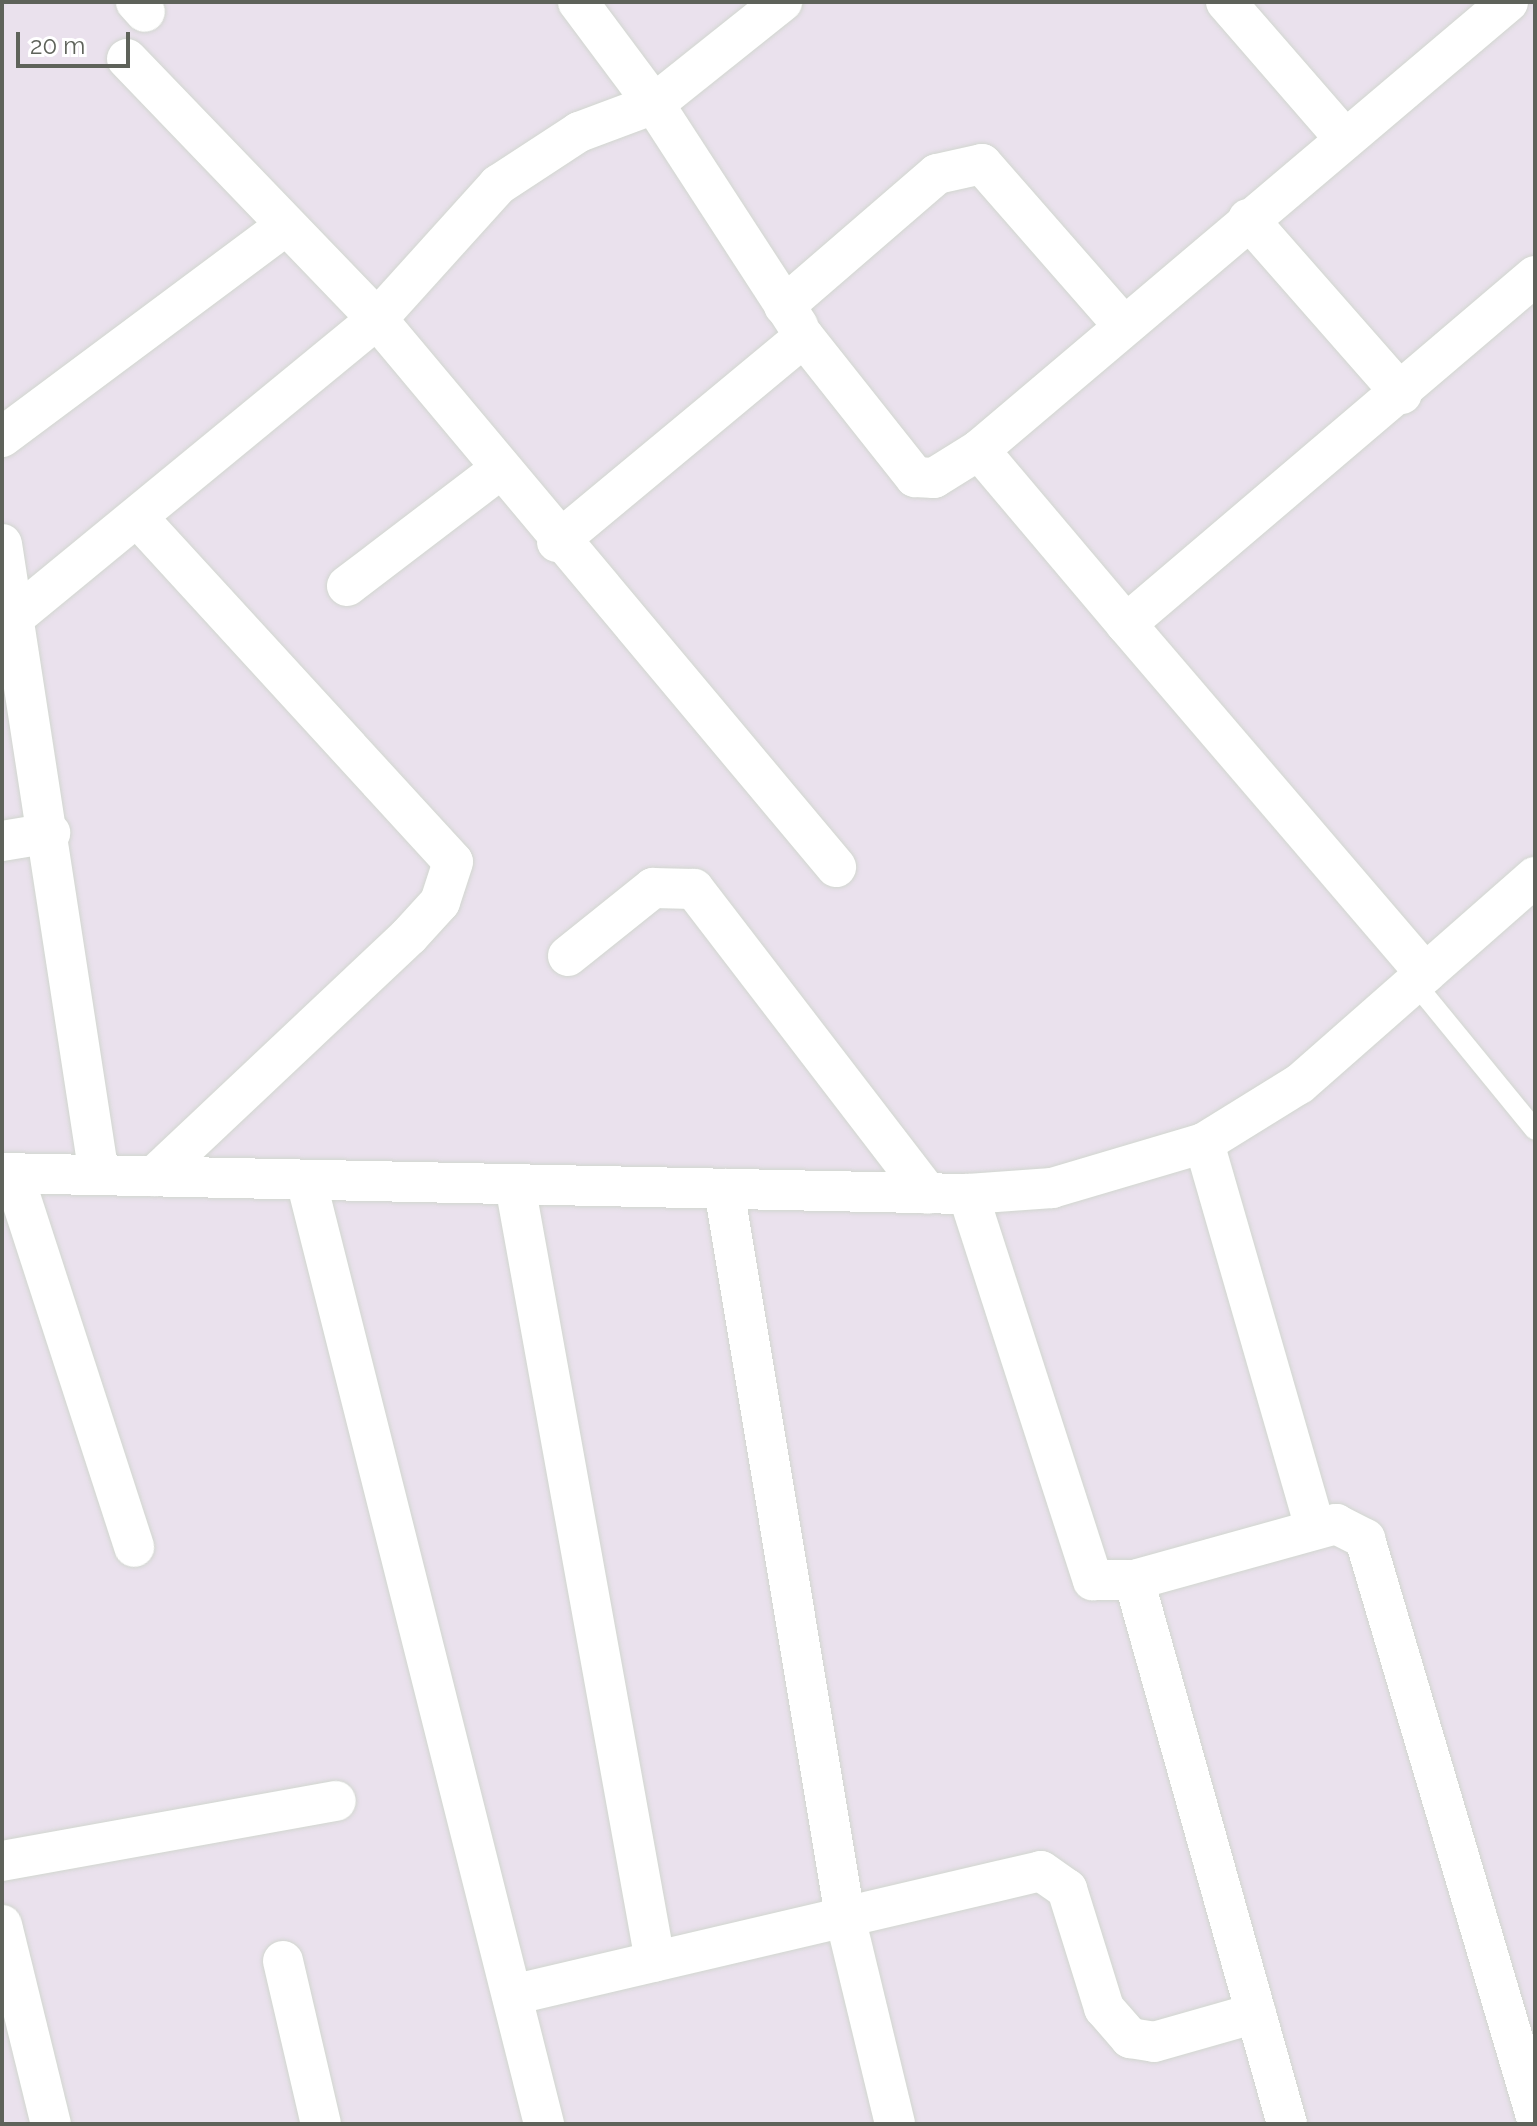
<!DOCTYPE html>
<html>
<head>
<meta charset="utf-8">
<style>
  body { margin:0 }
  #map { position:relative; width:1537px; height:2126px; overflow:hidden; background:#eae1ed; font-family:Raleway,sans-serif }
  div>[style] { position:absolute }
  .roads { filter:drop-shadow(0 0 2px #d1d6cf) drop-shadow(0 0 2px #d1d6cf) }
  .service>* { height:20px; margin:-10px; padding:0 10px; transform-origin:10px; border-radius:10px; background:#fff }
  .minor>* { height:40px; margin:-20px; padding:0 20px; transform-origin:20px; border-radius:20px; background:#fff }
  span { translate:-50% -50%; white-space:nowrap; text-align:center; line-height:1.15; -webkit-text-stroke:6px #fff; paint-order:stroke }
  .frame { position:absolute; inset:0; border:4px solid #5e625a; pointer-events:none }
  .scale { position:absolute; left:16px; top:32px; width:114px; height:36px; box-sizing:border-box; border:4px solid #5e625a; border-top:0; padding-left:10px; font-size:24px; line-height:28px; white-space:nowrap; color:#5e625a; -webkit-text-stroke:6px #fff; paint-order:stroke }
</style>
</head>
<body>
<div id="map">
  <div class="roads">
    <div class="service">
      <i style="left:1414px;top:982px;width:191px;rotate:50.7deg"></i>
    </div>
    <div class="minor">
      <i style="left:136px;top:2px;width:13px;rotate:48deg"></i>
      <i style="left:578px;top:2px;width:127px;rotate:53.3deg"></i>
      <i style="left:654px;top:104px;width:265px;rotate:57deg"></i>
      <i style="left:1226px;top:2px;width:181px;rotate:49deg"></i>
      <i style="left:1508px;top:2px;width:693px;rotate:139.74deg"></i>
      <i style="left:979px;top:450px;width:228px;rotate:49.8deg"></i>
      <i style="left:1126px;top:624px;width:537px;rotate:-40.39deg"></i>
      <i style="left:127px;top:59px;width:361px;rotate:46.1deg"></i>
      <i style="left:377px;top:319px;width:715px;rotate:50.05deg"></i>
      <i style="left:1248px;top:219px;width:233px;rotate:48.7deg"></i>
      <i style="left:784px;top:306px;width:202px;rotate:-40.8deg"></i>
      <i style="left:937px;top:174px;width:46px;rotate:-12.5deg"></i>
      <i style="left:982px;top:164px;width:213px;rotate:48.8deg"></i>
      <i style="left:2px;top:437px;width:354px;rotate:-36.7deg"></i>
      <i style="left:138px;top:518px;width:466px;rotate:47.5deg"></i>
      <i style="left:453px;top:862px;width:42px;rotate:108deg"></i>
      <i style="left:440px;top:902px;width:46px;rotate:132.4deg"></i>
      <i style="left:409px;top:936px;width:350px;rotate:136.7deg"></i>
      <i style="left:557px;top:542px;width:321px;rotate:-39.7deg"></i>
      <i style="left:804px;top:337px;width:179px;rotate:51.6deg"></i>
      <i style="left:915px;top:477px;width:19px;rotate:3deg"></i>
      <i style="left:934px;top:478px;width:53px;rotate:-31.9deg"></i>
      <i style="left:2px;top:544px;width:638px;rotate:81.26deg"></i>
      <i style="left:347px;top:586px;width:191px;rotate:-37.3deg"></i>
      <i style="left:18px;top:614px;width:465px;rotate:-39.4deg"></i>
      <i style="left:377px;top:319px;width:181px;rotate:-47.9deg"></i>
      <i style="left:498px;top:185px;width:97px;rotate:-33.2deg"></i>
      <i style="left:579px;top:132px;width:80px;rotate:-20.5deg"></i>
      <i style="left:654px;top:104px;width:164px;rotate:-38.6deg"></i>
      <i style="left:1126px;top:624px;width:460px;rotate:49.4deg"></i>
      <i style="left:2px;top:841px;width:49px;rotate:-9.5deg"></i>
      <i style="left:1535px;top:877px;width:314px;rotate:138.7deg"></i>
      <i style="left:1299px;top:1084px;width:112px;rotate:148.2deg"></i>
      <i style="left:1204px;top:1143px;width:159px;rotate:163.5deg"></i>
      <i style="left:1052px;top:1188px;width:84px;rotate:175.9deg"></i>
      <i style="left:968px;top:1194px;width:406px;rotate:72.1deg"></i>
      <i style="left:1093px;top:1580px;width:41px"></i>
      <i style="left:1134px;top:1580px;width:210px;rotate:-15.5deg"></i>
      <i style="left:1336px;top:1524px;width:33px;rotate:27deg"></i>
      <i style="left:1365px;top:1539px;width:599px;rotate:73.5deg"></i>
      <i style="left:568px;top:956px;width:109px;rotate:-38.7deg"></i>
      <i style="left:653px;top:888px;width:41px;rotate:1.4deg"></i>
      <i style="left:694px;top:889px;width:384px;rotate:52.5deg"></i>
      <i style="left:1204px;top:1143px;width:401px;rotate:73.9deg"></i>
      <i style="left:2px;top:1173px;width:966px;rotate:1.25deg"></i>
      <i style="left:13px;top:1174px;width:392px;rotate:72deg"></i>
      <i style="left:306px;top:1180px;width:974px;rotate:75.85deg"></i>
      <i style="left:515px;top:1185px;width:789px;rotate:79.77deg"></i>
      <i style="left:724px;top:1189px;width:738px;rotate:80.56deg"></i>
      <i style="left:845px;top:1917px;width:213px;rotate:76.4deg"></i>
      <i style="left:1134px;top:1580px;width:565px;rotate:74.29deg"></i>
      <i style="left:2px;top:1861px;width:339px;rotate:-10.2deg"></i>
      <i style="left:2px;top:1925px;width:205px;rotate:76.2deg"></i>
      <i style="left:283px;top:1961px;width:167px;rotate:76.9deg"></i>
      <i style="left:512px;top:1995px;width:543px;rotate:-13.19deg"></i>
      <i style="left:1041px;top:1871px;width:32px;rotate:35deg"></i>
      <i style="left:1067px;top:1889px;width:125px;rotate:72.7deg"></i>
      <i style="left:1104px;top:2008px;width:40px;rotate:49deg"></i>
      <i style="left:1130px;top:2038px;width:24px;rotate:9deg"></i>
      <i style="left:1154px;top:2042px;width:106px;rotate:-15.9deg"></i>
    </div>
  </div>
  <div class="frame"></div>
  <div class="scale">20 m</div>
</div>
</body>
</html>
